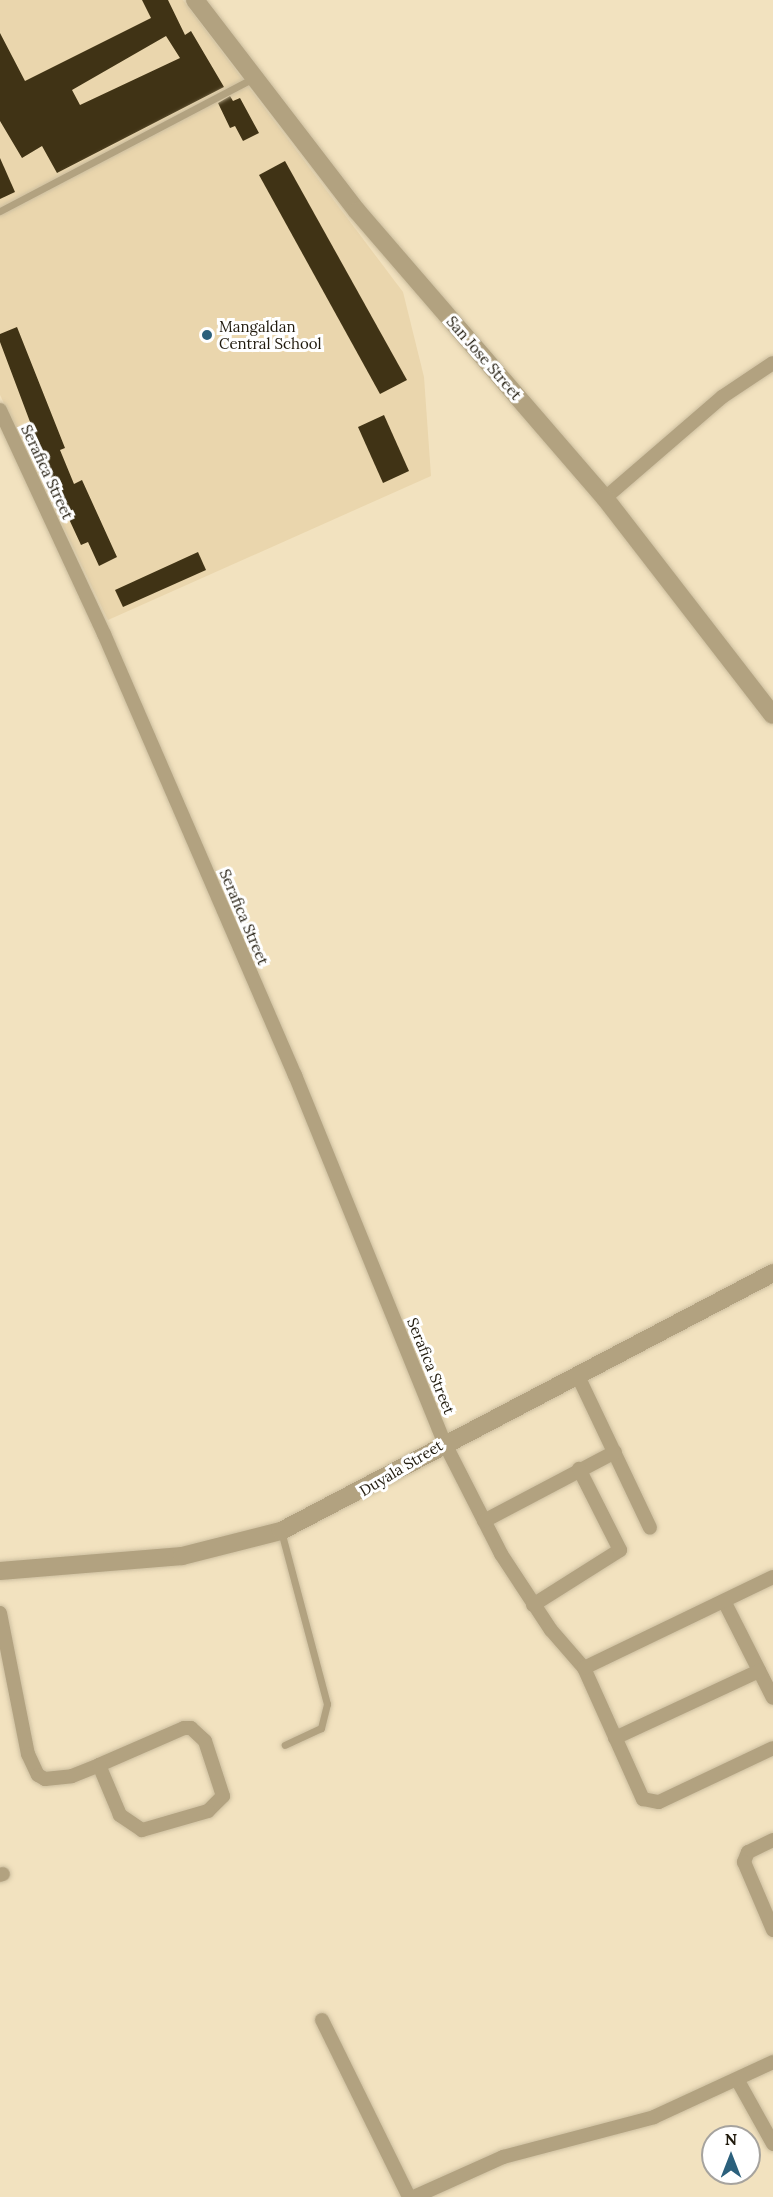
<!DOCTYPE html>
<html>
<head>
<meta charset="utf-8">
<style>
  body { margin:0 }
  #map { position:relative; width:773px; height:2197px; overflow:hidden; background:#f2e2bf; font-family:Lora,serif }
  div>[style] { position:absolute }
  .built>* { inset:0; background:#ead6ad }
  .building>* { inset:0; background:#403315 }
  .roads { filter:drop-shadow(0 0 2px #ccbe9f) drop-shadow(0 0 2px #ccbe9f) }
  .service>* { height:7px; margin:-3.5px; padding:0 3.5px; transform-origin:3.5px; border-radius:3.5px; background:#b2a280 }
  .minor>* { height:14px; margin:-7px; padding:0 7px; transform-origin:7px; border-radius:7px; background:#b2a280 }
  .tertiary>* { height:18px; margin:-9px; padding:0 9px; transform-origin:9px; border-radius:9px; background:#b2a280 }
  .dots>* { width:16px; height:16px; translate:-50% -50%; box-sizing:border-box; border:3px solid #fff; border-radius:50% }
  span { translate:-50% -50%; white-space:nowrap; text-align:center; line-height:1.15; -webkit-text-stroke:6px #fff; paint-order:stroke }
  .poi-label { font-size:15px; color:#201a0d }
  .left { translate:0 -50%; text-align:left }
  .street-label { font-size:15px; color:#201a0d }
  .north { position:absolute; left:701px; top:2125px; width:60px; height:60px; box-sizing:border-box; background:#fff; border:2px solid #a6a39e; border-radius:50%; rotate:0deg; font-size:16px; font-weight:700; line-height:24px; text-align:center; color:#201a0d }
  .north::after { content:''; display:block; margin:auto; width:21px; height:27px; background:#2b607c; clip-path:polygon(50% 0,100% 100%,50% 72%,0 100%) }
</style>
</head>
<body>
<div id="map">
  <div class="built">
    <i style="clip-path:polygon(0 0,183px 0,403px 292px,424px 377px,431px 476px,108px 620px,0 395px)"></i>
  </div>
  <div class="building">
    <i style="clip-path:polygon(evenodd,142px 0,168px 0,185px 35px,191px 31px,224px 87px,57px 173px,42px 146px,22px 158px,0 121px,0 33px,25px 81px,151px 18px,142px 0,166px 36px,180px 58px,80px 105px,72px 90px,166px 36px)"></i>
    <i style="clip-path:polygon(230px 96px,233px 101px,240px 98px,259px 133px,243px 141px,235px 126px,230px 128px,218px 103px)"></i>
    <i style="clip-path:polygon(0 158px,15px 192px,0 199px)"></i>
    <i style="clip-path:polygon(285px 161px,407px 380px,380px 394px,259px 175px)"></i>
    <i style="clip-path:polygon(17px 327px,65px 448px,60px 450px,74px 484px,82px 480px,117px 557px,99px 566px,88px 542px,81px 545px,56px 491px,0 342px,0 334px)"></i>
    <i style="clip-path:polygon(384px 415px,409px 471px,383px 483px,358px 427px)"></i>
    <i style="clip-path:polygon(198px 552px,206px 570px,123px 607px,115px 590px)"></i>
  </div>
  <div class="roads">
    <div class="service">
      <i style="left:0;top:211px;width:286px;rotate:-27.7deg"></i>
      <i style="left:281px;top:1531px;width:179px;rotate:75.1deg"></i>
      <i style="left:327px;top:1704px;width:25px;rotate:104deg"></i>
      <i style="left:321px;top:1728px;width:40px;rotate:155deg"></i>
    </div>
    <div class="minor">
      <i style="left:0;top:410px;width:247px;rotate:65.1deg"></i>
      <i style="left:104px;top:634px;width:481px;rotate:66.6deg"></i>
      <i style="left:295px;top:1075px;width:396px;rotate:67.9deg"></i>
      <i style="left:444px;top:1442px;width:126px;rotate:63deg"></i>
      <i style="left:501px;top:1554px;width:91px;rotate:56.7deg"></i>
      <i style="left:551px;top:1630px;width:50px;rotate:49deg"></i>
      <i style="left:584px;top:1668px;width:144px;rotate:65.8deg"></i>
      <i style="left:643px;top:1799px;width:16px;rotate:11deg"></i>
      <i style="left:659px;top:1802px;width:126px;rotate:-25.3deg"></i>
      <i style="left:605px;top:498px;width:155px;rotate:-40.8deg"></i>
      <i style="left:722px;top:397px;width:61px;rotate:-33.7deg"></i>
      <i style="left:577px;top:1374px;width:170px;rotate:64.6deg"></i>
      <i style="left:484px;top:1521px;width:148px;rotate:-27.8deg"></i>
      <i style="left:725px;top:1603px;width:106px;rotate:63.2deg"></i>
      <i style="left:533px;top:1605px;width:103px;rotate:-32.3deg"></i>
      <i style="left:620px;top:1550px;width:91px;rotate:-116.8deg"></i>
      <i style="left:0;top:1613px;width:144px;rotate:78.8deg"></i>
      <i style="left:28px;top:1754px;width:23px;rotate:65deg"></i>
      <i style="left:38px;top:1775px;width:8px;rotate:30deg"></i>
      <i style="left:45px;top:1779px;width:27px;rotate:-6deg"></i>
      <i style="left:72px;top:1776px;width:29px;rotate:-22deg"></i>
      <i style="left:99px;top:1765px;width:93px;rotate:-23.5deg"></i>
      <i style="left:184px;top:1728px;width:7px"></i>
      <i style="left:191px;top:1728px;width:19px;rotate:43deg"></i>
      <i style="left:205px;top:1741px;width:58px;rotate:71.9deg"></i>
      <i style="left:223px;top:1796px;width:21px;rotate:135deg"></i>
      <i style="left:208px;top:1811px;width:69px;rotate:163.9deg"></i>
      <i style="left:142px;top:1830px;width:27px;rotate:-146deg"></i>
      <i style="left:120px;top:1815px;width:54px;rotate:-112.8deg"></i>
      <i style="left:584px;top:1668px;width:210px;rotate:-25.7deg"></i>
      <i style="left:615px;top:1738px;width:159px;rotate:-25deg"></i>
      <i style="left:773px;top:1840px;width:28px;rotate:154deg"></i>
      <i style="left:748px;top:1852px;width:11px;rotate:112deg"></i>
      <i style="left:744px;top:1862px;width:74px;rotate:66.9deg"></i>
      <i style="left:0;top:1875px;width:3px;rotate:-18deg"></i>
      <i style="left:322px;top:2020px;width:197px;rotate:63.8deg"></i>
      <i style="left:738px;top:2081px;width:72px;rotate:60.9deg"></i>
      <i style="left:414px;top:2197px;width:98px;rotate:-24.2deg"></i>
      <i style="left:503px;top:2157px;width:156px;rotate:-14.8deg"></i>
      <i style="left:654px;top:2117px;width:131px;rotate:-24.8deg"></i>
    </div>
    <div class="tertiary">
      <i style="left:195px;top:0;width:266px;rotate:52.5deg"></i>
      <i style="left:357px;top:211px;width:379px;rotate:49.2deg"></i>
      <i style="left:605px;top:498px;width:274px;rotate:52.3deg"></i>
      <i style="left:0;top:1571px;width:183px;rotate:-4.7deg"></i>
      <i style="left:182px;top:1556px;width:102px;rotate:-14.2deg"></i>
      <i style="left:281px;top:1531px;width:556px;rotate:-27.67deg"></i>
    </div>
  </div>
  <div class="dots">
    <i style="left:207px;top:335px;background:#2b607c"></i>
  </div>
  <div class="poi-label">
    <span class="left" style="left:219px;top:335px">Mangaldan<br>Central School</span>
  </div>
  <div class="street-label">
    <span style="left:484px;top:358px;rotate:49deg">San Jose Street</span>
    <span style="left:47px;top:472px;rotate:65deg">Serafica Street</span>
    <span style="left:244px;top:917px;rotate:67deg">Serafica Street</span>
    <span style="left:431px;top:1366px;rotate:68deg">Serafica Street</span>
    <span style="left:401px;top:1468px;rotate:-31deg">Duyala Street</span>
  </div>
  <div class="north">N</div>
</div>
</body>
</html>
